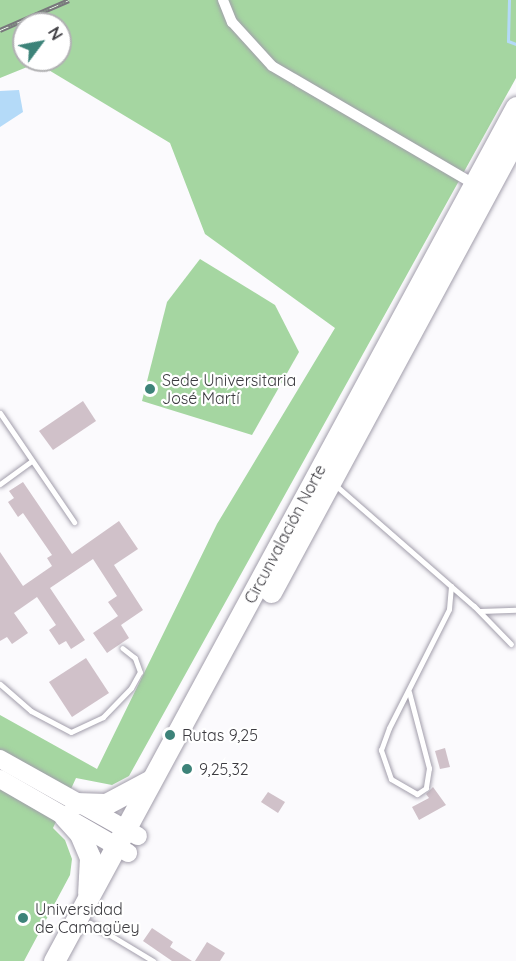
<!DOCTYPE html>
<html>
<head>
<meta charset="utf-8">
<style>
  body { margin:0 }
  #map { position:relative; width:516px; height:961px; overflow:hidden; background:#fbfafd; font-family:Quicksand,sans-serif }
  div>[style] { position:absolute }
  .green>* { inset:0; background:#a5d6a1 }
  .water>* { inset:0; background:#b4daf8 }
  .stream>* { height:3px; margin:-1.5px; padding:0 1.5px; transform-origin:1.5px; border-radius:1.5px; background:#b4daf8 }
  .building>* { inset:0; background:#d0c1c9 }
  .roads { filter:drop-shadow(0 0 2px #a29eab) drop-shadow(0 0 2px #a29eab) }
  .lane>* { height:5px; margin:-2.5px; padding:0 2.5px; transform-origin:2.5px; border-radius:2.5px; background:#fff }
  .street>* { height:10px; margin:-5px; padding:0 5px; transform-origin:5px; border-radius:5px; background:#fff }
  .primary>* { height:18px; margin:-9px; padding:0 9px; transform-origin:9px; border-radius:9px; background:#fff }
  .highway>* { height:21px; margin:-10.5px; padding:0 10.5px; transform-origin:10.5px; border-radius:10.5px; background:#fff }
  .rail>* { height:5px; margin-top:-2.5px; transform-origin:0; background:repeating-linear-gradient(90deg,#fff 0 9px,#78777c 0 18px); box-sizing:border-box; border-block:2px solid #78777c }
  .dots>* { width:16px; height:16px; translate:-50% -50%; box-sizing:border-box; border:3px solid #fff; border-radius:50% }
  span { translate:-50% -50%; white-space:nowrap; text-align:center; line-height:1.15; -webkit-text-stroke:4.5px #fff; paint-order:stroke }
  .poi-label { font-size:16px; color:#3c3b40 }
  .left { translate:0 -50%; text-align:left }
  .street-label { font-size:16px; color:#3c3b40 }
  .north { position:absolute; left:12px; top:12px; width:60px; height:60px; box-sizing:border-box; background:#fff; border:2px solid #b1b1b3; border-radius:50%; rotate:58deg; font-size:16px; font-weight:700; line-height:24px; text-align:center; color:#3c3b40 }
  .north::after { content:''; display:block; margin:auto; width:21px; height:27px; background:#3d8379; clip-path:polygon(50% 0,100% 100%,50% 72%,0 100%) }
</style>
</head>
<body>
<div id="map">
  <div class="green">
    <i style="clip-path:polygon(evenodd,0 0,516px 0,516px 78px,129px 776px,112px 785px,76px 778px,53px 828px,65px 840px,72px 859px,70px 875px,24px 961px,0 961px,0 715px,97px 769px,217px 524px,335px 328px,205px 234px,170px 143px,37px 63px,0 78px,0 0,24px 24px,60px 24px,60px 60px,24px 60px,24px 24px)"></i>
    <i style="clip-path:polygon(200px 259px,275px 305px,299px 352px,252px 435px,142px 401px,167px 302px)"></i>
  </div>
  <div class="water">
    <i style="clip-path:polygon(19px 90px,23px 112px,0 127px,0 91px)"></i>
  </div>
  <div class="stream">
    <i style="left:509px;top:0;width:41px;rotate:91.4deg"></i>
    <i style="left:508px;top:41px;width:9px;rotate:21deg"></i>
  </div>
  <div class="building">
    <i style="clip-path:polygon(83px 401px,96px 421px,53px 450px,39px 431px)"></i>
    <i style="clip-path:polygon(23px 482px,72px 554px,119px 521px,138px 549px,114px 565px,143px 610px,121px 625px,129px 638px,107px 653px,93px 633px,118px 616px,108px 602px,117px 596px,93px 559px,50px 588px,85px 640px,71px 649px,66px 641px,59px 645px,49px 630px,56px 625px,37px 597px,14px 613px,28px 633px,12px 644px,7px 637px,0 641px,0 552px,23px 586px,52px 566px,47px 558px,52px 555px,23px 513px,18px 517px,8px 502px,14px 498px,9px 491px)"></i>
    <i style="clip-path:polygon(86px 658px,109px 693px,72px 717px,49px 682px)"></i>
    <i style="clip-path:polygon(445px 748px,450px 767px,440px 769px,435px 751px)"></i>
    <i style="clip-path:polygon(433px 787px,446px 805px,419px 820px,412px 807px,429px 798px,426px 794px)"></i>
    <i style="clip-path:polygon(268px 792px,285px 802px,278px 813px,261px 802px)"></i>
    <i style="clip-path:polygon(152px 928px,173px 942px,170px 947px,192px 961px,172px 961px,143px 941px)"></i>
    <i style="clip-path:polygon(207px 942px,225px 953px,220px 961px,195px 961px)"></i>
  </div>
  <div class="roads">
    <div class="lane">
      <i style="left:0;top:413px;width:132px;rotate:55.8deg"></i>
      <i style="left:0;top:484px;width:39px;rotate:-36deg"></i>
      <i style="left:334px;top:484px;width:186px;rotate:41.1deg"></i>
      <i style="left:474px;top:606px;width:53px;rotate:45.8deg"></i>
      <i style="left:480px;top:611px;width:36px;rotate:-2deg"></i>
      <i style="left:0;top:684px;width:41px;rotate:41.1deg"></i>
      <i style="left:31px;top:711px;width:45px;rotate:27.7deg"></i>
      <i style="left:71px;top:732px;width:35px;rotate:-25deg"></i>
      <i style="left:103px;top:717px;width:40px;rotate:-46deg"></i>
      <i style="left:131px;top:688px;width:18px;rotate:-61deg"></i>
      <i style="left:140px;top:672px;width:15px;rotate:-110deg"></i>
      <i style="left:135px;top:658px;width:16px;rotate:-142deg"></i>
      <i style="left:409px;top:692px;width:79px;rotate:75.3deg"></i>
      <i style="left:429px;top:768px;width:20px;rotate:99deg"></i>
      <i style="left:426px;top:788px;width:11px;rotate:146deg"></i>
      <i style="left:417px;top:794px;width:30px;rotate:-150deg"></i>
      <i style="left:391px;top:779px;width:31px;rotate:-109deg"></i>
      <i style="left:381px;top:750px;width:23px;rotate:-70deg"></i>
      <i style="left:389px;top:728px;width:133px;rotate:-63.2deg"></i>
      <i style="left:449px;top:609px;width:23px;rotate:-85deg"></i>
      <i style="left:90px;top:923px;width:74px;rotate:31.1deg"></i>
    </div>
    <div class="street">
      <i style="left:223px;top:0;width:24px;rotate:68deg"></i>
      <i style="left:232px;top:22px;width:59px;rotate:47.7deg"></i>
      <i style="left:272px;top:66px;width:238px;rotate:30.3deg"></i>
    </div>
    <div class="primary">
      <i style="left:0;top:759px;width:158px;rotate:29.2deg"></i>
      <i style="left:0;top:779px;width:148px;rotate:30deg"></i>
    </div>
    <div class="highway">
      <i style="left:271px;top:592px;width:516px;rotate:-61.65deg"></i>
      <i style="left:75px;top:803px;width:31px;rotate:2deg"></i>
      <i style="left:106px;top:804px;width:51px;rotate:-28.1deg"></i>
      <i style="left:64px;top:816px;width:24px;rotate:48deg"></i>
      <i style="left:80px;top:834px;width:25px;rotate:67deg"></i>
      <i style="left:90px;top:857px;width:36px;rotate:93deg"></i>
      <i style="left:54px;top:961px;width:971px;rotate:-61.59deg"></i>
    </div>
  </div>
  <div class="rail">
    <i style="left:0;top:30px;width:75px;rotate:-23.5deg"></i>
  </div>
  <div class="dots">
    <i style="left:150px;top:389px;background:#3d8379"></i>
    <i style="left:170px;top:735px;background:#3d8379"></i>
    <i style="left:187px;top:769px;background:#3d8379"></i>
    <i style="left:23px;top:918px;background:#3d8379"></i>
  </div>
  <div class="poi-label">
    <span class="left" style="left:162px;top:389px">Sede Universitaria<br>José Martí</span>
    <span class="left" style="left:182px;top:735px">Rutas 9,25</span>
    <span class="left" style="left:199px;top:769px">9,25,32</span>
    <span class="left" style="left:35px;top:918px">Universidad<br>de Camagüey</span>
  </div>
  <div class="street-label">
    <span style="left:285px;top:534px;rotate:-62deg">Circunvalación Norte</span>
  </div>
  <div class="north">N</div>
</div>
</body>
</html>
